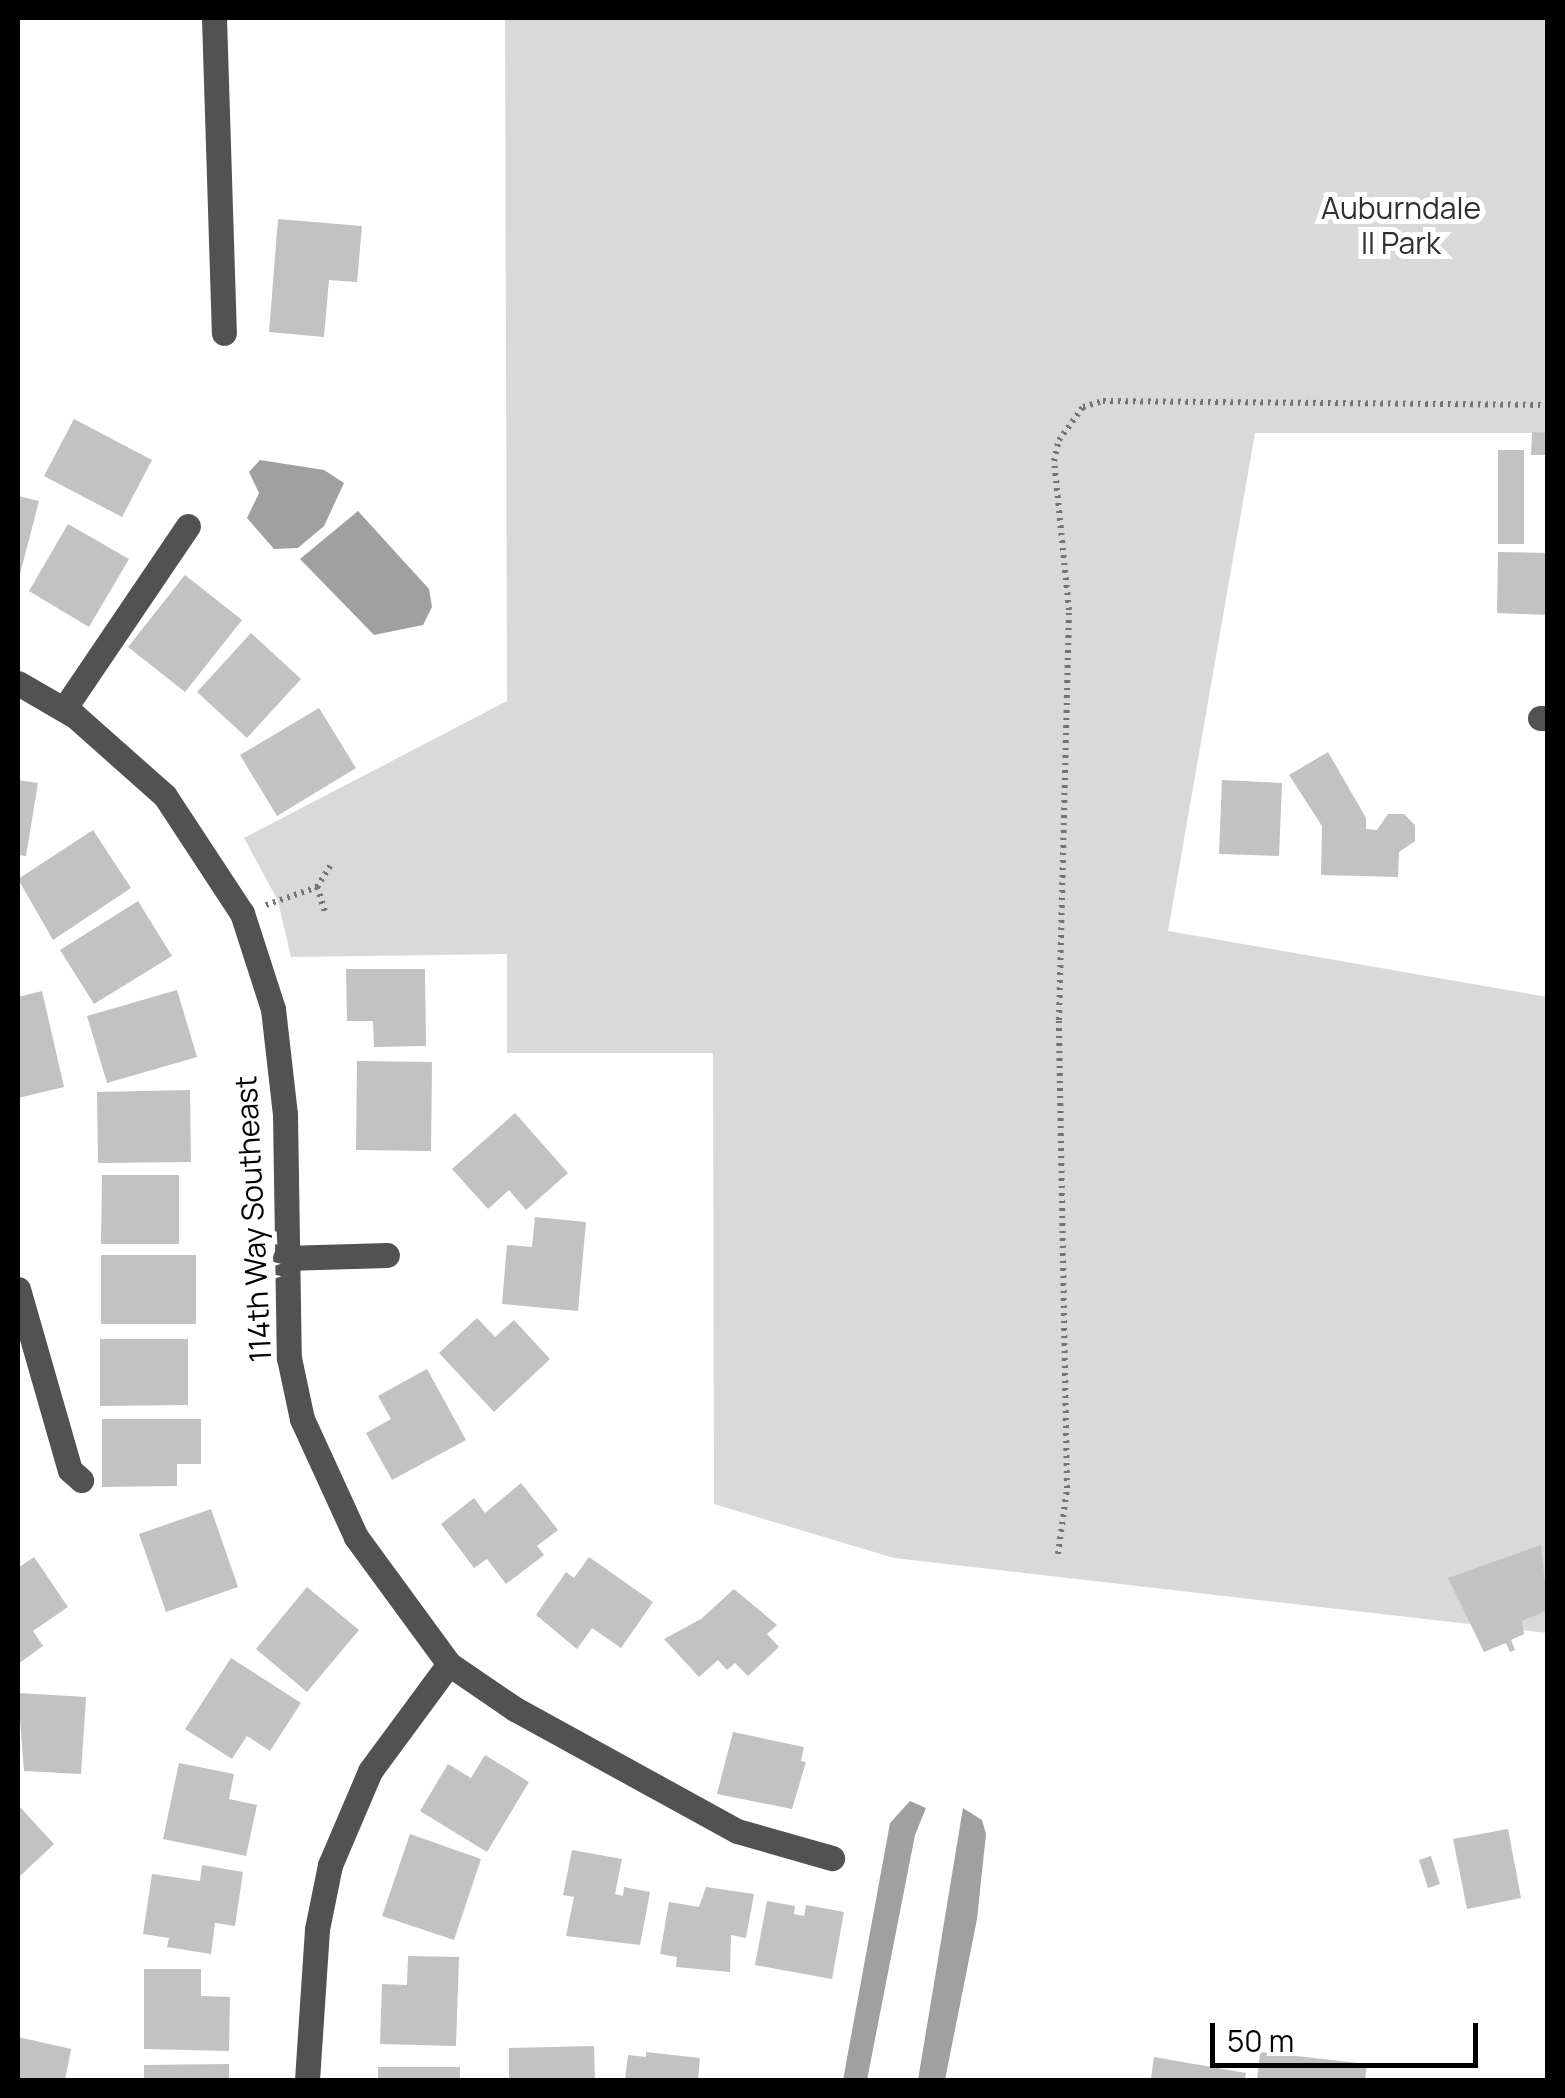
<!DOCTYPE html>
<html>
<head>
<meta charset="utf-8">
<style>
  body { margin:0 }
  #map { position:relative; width:1565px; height:2098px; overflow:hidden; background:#fff; font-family:Manrope,sans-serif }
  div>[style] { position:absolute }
  .green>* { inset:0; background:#d9d9d9 }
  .water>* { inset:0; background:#a0a0a0 }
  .building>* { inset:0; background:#c2c2c2 }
  .path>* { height:6px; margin-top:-3px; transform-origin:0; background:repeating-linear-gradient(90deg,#747474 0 2.5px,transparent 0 7.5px) }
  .minor>* { height:25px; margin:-12.5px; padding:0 12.5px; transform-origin:12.5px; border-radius:12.5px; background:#525252 }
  span { translate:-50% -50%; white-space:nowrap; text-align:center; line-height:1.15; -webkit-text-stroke:10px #fff; paint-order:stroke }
  .park-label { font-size:30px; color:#303030 }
  .street-label { font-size:30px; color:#000 }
  .frame { position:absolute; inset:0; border:20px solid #000; pointer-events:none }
  .scale { position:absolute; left:1210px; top:2023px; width:268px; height:45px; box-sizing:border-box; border:5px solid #000; border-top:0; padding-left:12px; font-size:30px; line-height:35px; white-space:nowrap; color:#000; -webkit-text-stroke:8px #fff; paint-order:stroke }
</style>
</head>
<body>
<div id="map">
  <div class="green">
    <i style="clip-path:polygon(505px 18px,1547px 18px,1547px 433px,1255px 433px,1168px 931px,1547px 997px,1547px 1633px,894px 1558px,714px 1504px,713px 1053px,507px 1053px,507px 954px,291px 957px,278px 901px,244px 838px,507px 701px)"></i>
  </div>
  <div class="water">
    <i style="clip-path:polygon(260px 460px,324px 470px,344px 483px,324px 526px,298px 548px,274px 549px,247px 518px,259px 493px,249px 472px)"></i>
    <i style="clip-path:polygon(358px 511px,429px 589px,432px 607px,423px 625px,374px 635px,300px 559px)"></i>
    <i style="clip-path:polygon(910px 1801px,926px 1808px,915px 1835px,867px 2080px,843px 2080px,890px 1823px)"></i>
    <i style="clip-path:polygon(963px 1808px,982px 1820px,986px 1834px,977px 1919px,945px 2080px,918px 2080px)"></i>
  </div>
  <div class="building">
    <i style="clip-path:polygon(278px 219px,362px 226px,357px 282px,329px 280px,324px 337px,269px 332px)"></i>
    <i style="clip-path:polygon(74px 419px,152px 460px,122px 517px,44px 476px)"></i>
    <i style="clip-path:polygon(1532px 432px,1548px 433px,1548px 455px,1531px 455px)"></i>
    <i style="clip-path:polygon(1498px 450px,1524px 450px,1524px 544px,1498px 544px)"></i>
    <i style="clip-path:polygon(18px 496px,39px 501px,19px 578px,18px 578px)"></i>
    <i style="clip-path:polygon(68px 524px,129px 559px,89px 627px,29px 591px)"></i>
    <i style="clip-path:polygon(1498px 552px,1548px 553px,1548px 615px,1497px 613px)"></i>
    <i style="clip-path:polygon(185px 575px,242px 620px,185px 692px,128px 647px)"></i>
    <i style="clip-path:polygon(251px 633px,301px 679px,247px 738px,197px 692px)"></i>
    <i style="clip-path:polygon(319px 708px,356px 768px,277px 816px,240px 755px)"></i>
    <i style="clip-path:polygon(1328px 752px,1366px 818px,1366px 829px,1377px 830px,1388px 814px,1404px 814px,1415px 825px,1415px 841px,1399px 852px,1398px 877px,1321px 875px,1322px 826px,1289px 775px)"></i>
    <i style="clip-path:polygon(18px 780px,38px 783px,26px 856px,18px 855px)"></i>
    <i style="clip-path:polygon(1222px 780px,1282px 783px,1279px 856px,1219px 854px)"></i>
    <i style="clip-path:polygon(93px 830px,131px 888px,53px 940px,18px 879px)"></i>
    <i style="clip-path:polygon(138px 901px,172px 956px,94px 1004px,60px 950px)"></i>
    <i style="clip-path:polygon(346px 969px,425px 969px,426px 1046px,374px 1047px,373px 1021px,347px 1021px)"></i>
    <i style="clip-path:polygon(177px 990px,197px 1057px,107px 1083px,87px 1016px)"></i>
    <i style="clip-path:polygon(42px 991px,64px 1087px,18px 1098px,18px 997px)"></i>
    <i style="clip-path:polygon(357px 1061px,432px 1062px,431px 1151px,356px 1150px)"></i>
    <i style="clip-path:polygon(190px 1090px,191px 1162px,98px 1163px,97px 1092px)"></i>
    <i style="clip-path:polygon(515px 1113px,568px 1173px,526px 1210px,509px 1190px,488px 1209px,452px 1169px)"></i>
    <i style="clip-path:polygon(102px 1175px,179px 1175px,179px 1244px,101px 1244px)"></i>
    <i style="clip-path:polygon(535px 1217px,586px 1222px,578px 1311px,502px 1304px,507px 1245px,532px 1247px)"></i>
    <i style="clip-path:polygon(101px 1255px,196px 1255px,196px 1324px,101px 1324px)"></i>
    <i style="clip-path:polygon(477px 1318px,495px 1337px,514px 1320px,550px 1359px,494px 1412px,439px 1353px)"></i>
    <i style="clip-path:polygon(100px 1339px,188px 1339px,188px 1405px,100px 1406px)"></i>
    <i style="clip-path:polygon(427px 1369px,466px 1440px,392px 1480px,366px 1433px,391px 1419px,378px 1396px)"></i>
    <i style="clip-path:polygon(102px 1419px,201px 1419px,201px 1464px,177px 1464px,177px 1486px,102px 1487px)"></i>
    <i style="clip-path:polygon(521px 1483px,558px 1530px,537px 1546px,544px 1555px,506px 1584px,487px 1559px,474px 1568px,441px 1524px,474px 1498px,485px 1513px)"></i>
    <i style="clip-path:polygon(211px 1509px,238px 1587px,166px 1612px,139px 1534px)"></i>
    <i style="clip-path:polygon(1541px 1545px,1548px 1610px,1522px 1621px,1524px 1634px,1511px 1640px,1515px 1650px,1510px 1652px,1506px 1643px,1484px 1652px,1448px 1578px)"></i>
    <i style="clip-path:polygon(34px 1557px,68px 1607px,33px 1631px,43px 1646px,18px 1664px,18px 1568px)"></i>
    <i style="clip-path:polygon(589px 1557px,653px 1602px,621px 1648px,592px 1628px,577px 1649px,536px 1615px,566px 1572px,574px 1578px)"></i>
    <i style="clip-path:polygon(307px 1587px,359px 1630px,307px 1692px,256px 1649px)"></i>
    <i style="clip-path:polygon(734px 1589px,777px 1625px,767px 1634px,779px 1647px,748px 1676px,735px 1663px,727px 1670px,718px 1660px,699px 1677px,664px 1639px,701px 1619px)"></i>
    <i style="clip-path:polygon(231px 1658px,301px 1703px,270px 1751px,247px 1736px,232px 1759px,185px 1729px)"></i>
    <i style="clip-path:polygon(18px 1693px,86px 1697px,81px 1774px,24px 1771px)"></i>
    <i style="clip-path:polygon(733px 1732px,804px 1747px,801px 1761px,806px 1762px,792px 1809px,717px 1794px)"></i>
    <i style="clip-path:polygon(485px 1755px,529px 1782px,487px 1852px,420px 1811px,448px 1764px,471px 1778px)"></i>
    <i style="clip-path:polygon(179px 1763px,234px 1774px,229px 1799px,257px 1805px,246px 1856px,163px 1839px)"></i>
    <i style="clip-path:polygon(18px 1805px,54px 1844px,18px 1878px)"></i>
    <i style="clip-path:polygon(1508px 1829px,1521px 1898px,1467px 1909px,1453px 1839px)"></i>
    <i style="clip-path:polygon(410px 1834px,481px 1859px,454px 1940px,382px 1916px)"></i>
    <i style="clip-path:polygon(572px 1850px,622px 1859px,615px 1894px,623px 1896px,624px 1887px,650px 1892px,640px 1945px,566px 1936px,574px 1897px,563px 1895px)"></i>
    <i style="clip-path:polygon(1431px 1856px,1440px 1884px,1428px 1888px,1419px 1860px)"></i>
    <i style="clip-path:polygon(202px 1865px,243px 1872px,235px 1926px,215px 1923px,211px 1954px,167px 1947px,169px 1938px,143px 1934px,152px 1874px,200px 1881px)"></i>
    <i style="clip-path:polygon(706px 1887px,754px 1894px,746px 1938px,731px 1935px,730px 1972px,676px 1967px,677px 1957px,660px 1954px,669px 1902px,699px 1907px)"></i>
    <i style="clip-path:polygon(767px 1901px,795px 1906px,794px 1914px,804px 1916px,806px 1905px,844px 1912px,832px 1979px,755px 1965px)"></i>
    <i style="clip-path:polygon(408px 1956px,459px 1957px,456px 2046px,380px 2044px,382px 1984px,407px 1985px)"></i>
    <i style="clip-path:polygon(144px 1969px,201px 1969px,201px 1996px,230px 1997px,229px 2051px,144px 2049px)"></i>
    <i style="clip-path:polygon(18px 2037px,71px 2049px,65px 2080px,18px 2080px)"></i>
    <i style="clip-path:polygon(594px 2046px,595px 2080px,509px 2080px,509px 2048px)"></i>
    <i style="clip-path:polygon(646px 2052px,700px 2058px,698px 2080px,625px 2080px,628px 2055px,646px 2057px)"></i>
    <i style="clip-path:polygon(1260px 2052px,1367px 2064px,1365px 2080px,1257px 2080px)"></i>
    <i style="clip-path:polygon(1154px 2057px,1246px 2073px,1245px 2080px,1151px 2078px)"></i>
    <i style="clip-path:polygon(229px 2064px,229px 2080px,144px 2080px,144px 2065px)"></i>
    <i style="clip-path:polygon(378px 2067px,460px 2067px,460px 2080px,378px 2080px)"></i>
  </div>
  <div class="path">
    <i style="left:317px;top:887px;width:26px;rotate:72deg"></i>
    <i style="left:266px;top:905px;width:54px;rotate:-19.4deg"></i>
    <i style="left:317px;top:887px;width:25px;rotate:-58deg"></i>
    <i style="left:1058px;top:1554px;width:67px;rotate:-82.2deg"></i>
    <i style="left:1067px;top:1488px;width:468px;rotate:-91deg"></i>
    <i style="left:1059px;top:1020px;width:410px;rotate:-88.6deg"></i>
    <i style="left:1069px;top:610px;width:150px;rotate:-95.7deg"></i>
    <i style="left:1054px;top:461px;width:22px;rotate:-77deg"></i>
    <i style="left:1059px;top:440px;width:41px;rotate:-54deg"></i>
    <i style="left:1083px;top:407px;width:21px;rotate:-17deg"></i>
    <i style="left:1103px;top:401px;width:445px;rotate:0.5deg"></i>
  </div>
  <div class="minor">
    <i style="left:214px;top:18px;width:315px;rotate:88.2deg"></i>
    <i style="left:18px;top:683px;width:66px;rotate:30.1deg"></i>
    <i style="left:75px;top:716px;width:120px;rotate:41.6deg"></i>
    <i style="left:165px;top:796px;width:140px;rotate:56.7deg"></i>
    <i style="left:242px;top:913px;width:101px;rotate:72.1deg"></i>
    <i style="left:273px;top:1009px;width:106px;rotate:83.5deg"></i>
    <i style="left:285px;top:1114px;width:244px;rotate:89.1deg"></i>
    <i style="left:289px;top:1358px;width:62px;rotate:78deg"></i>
    <i style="left:302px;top:1419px;width:130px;rotate:65.4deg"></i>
    <i style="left:356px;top:1537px;width:157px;rotate:53.8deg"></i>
    <i style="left:449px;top:1664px;width:80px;rotate:34.3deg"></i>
    <i style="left:515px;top:1709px;width:253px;rotate:28.8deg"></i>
    <i style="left:737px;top:1831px;width:99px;rotate:15.9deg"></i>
    <i style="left:64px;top:709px;width:221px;rotate:-55.9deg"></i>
    <i style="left:1540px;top:718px;width:8px"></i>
    <i style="left:285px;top:1258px;width:102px;rotate:-1.7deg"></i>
    <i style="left:18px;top:1289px;width:188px;rotate:74deg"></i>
    <i style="left:70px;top:1470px;width:15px;rotate:42deg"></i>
    <i style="left:307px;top:2080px;width:151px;rotate:-86.2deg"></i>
    <i style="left:317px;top:1929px;width:65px;rotate:-78.5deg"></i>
    <i style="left:330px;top:1865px;width:102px;rotate:-66.9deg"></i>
    <i style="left:370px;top:1771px;width:133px;rotate:-53.6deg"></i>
  </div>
  <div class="park-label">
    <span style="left:1401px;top:225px">Auburndale<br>II Park</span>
  </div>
  <div class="street-label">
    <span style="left:253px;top:1219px;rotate:-93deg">114th Way Southeast</span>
  </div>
  <div class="frame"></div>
  <div class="scale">50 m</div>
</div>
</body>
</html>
